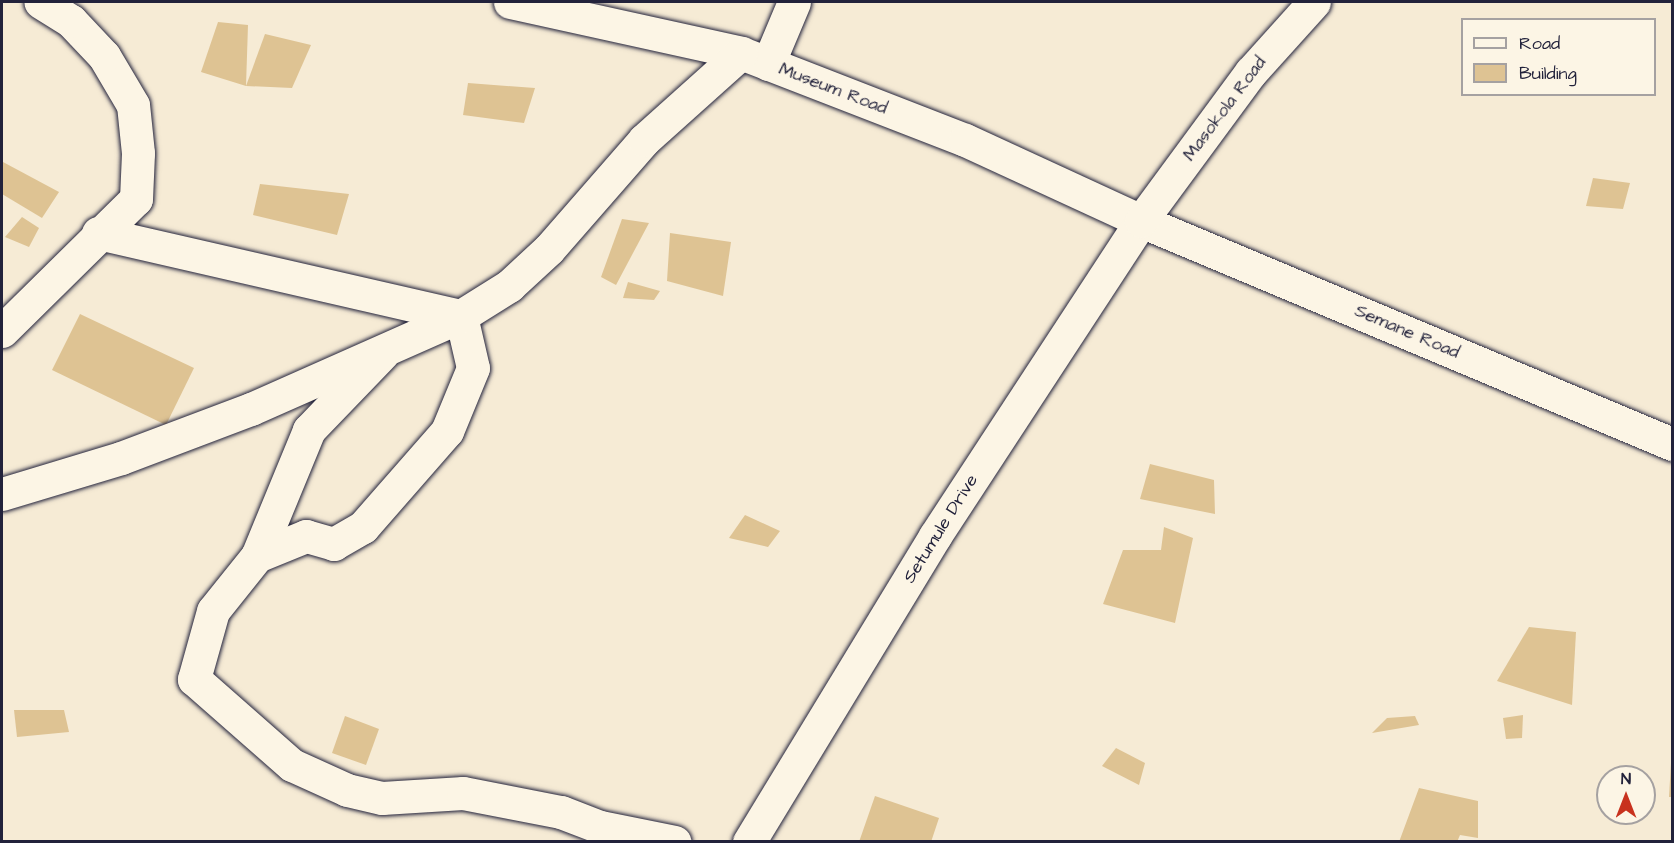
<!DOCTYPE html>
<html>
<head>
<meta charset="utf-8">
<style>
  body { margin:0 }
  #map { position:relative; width:1674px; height:843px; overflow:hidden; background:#f6ebd5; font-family:"Architects Daughter",sans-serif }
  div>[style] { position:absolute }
  .building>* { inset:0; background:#dec393 }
  .roads { filter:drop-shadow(0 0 2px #22223b) drop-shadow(0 0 2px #22223b) }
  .minor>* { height:33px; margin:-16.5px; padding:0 16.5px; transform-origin:16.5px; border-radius:16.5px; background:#fcf5e5 }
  span { translate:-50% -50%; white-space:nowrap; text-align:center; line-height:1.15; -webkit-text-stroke:5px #fcf5e5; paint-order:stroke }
  .street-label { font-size:18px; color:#22223b }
  .frame { position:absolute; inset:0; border:3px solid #22223b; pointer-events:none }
  .legend { position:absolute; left:1461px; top:18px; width:195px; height:78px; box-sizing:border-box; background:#fcf5e5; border:2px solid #a5a1a1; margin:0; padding:8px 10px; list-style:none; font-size:18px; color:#22223b }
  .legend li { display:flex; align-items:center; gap:12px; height:30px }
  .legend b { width:30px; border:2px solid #a5a1a1 }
  .north { position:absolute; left:1596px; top:765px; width:60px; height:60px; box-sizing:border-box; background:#fcf5e5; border:2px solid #a5a1a1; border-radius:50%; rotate:0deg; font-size:16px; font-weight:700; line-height:24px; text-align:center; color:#22223b }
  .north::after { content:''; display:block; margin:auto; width:21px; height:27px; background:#c8321e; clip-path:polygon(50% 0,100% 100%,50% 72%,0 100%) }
</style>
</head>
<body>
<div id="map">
  <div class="building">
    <i style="clip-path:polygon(218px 22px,248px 25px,246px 86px,201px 72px)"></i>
    <i style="clip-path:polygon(265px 34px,311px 45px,292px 88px,246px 86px)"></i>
    <i style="clip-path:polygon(468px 83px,535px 88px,524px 123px,463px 115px)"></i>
    <i style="clip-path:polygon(3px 162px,59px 192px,42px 218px,2px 194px)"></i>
    <i style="clip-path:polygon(1593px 178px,1630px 183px,1623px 209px,1586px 206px)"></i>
    <i style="clip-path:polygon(260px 184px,349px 194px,337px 235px,253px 215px)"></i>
    <i style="clip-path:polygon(22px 217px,39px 228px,29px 247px,5px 237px)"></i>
    <i style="clip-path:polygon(622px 219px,649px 223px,616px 285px,601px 277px)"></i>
    <i style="clip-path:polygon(670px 233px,731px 242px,723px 296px,667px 281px)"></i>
    <i style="clip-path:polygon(628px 282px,660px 291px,654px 300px,623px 298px)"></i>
    <i style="clip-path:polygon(80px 314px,194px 368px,166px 425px,52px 370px)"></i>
    <i style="clip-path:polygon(1150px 464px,1214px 480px,1215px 514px,1140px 499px)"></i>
    <i style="clip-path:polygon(745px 515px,780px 531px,768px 547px,729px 538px)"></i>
    <i style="clip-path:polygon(1164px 527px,1193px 538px,1175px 623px,1103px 604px,1123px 550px,1161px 550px)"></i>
    <i style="clip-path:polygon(1529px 627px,1576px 632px,1572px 705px,1497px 681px)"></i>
    <i style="clip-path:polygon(14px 710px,64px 710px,69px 732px,17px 737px)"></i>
    <i style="clip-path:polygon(1523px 715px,1522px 738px,1506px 739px,1503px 718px)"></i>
    <i style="clip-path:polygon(345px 716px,379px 729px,366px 765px,332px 753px)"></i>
    <i style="clip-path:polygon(1415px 716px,1419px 725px,1372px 733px,1387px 718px)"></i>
    <i style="clip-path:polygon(1116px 748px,1145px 763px,1139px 785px,1102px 766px)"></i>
    <i style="clip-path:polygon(1671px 763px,1672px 763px,1672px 797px,1669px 797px)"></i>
    <i style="clip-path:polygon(1419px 788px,1478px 801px,1478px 838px,1460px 835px,1457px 842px,1399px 842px)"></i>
    <i style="clip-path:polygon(875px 796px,939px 818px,931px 842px,859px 842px)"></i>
  </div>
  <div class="roads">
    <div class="minor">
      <i style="left:510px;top:2px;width:237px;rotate:12.4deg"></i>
      <i style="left:741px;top:53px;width:240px;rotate:21.2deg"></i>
      <i style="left:965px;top:140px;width:194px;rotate:24.7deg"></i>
      <i style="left:1141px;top:221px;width:576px;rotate:22.78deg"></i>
      <i style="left:768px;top:64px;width:67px;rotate:-67.2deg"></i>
      <i style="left:98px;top:233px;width:372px;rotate:12.9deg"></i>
      <i style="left:461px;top:316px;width:53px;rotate:77deg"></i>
      <i style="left:473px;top:368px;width:68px;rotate:112.4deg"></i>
      <i style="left:447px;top:431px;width:128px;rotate:131.2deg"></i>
      <i style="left:363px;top:527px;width:34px;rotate:150deg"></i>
      <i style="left:334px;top:544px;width:29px;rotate:-164deg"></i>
      <i style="left:306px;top:536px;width:53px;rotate:157.8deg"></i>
      <i style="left:2px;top:331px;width:188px;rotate:-44.6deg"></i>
      <i style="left:136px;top:199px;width:46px;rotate:-87.5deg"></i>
      <i style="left:138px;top:153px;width:48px;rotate:-95.9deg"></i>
      <i style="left:133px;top:105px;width:57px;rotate:-120.6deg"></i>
      <i style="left:104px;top:56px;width:48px;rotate:-133.3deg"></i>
      <i style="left:71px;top:21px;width:36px;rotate:-148deg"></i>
      <i style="left:383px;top:353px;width:107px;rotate:133.9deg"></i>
      <i style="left:309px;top:430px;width:136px;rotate:112.4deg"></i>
      <i style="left:257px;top:556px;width:70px;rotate:128.7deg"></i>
      <i style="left:213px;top:611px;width:71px;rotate:105.6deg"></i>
      <i style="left:194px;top:679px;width:130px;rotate:41.3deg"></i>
      <i style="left:292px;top:765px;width:60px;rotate:24.4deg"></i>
      <i style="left:347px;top:790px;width:36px;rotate:13deg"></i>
      <i style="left:382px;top:798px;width:81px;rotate:-3.5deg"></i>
      <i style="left:463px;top:793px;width:100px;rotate:11deg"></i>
      <i style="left:561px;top:812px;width:42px;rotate:21deg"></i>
      <i style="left:600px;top:827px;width:76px;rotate:11.3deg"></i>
      <i style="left:2px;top:494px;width:124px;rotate:-16.8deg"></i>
      <i style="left:121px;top:458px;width:139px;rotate:-20.7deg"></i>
      <i style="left:251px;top:409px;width:230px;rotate:-23.9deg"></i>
      <i style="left:461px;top:316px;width:57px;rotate:-32deg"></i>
      <i style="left:509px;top:286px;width:54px;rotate:-42.8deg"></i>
      <i style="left:549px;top:249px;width:145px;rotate:-48.9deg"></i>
      <i style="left:644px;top:140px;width:130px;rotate:-41.9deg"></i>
      <i style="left:749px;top:842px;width:358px;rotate:-58.7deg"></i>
      <i style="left:935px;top:536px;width:376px;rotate:-56.8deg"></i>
      <i style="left:1141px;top:221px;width:185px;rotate:-53.6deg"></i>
      <i style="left:1251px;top:72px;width:94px;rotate:-48deg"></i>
    </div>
  </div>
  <div class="street-label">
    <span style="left:833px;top:89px;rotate:21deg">Museum Road</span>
    <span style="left:1225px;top:109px;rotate:-53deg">Masokola Road</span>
    <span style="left:1407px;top:332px;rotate:23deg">Semane Road</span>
    <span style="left:941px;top:529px;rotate:-58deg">Setumule Drive</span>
  </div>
  <div class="frame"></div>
  <ul class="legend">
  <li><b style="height:8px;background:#fcf5e5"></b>Road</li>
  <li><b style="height:16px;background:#dec393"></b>Building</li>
  </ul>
  <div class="north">N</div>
</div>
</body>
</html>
